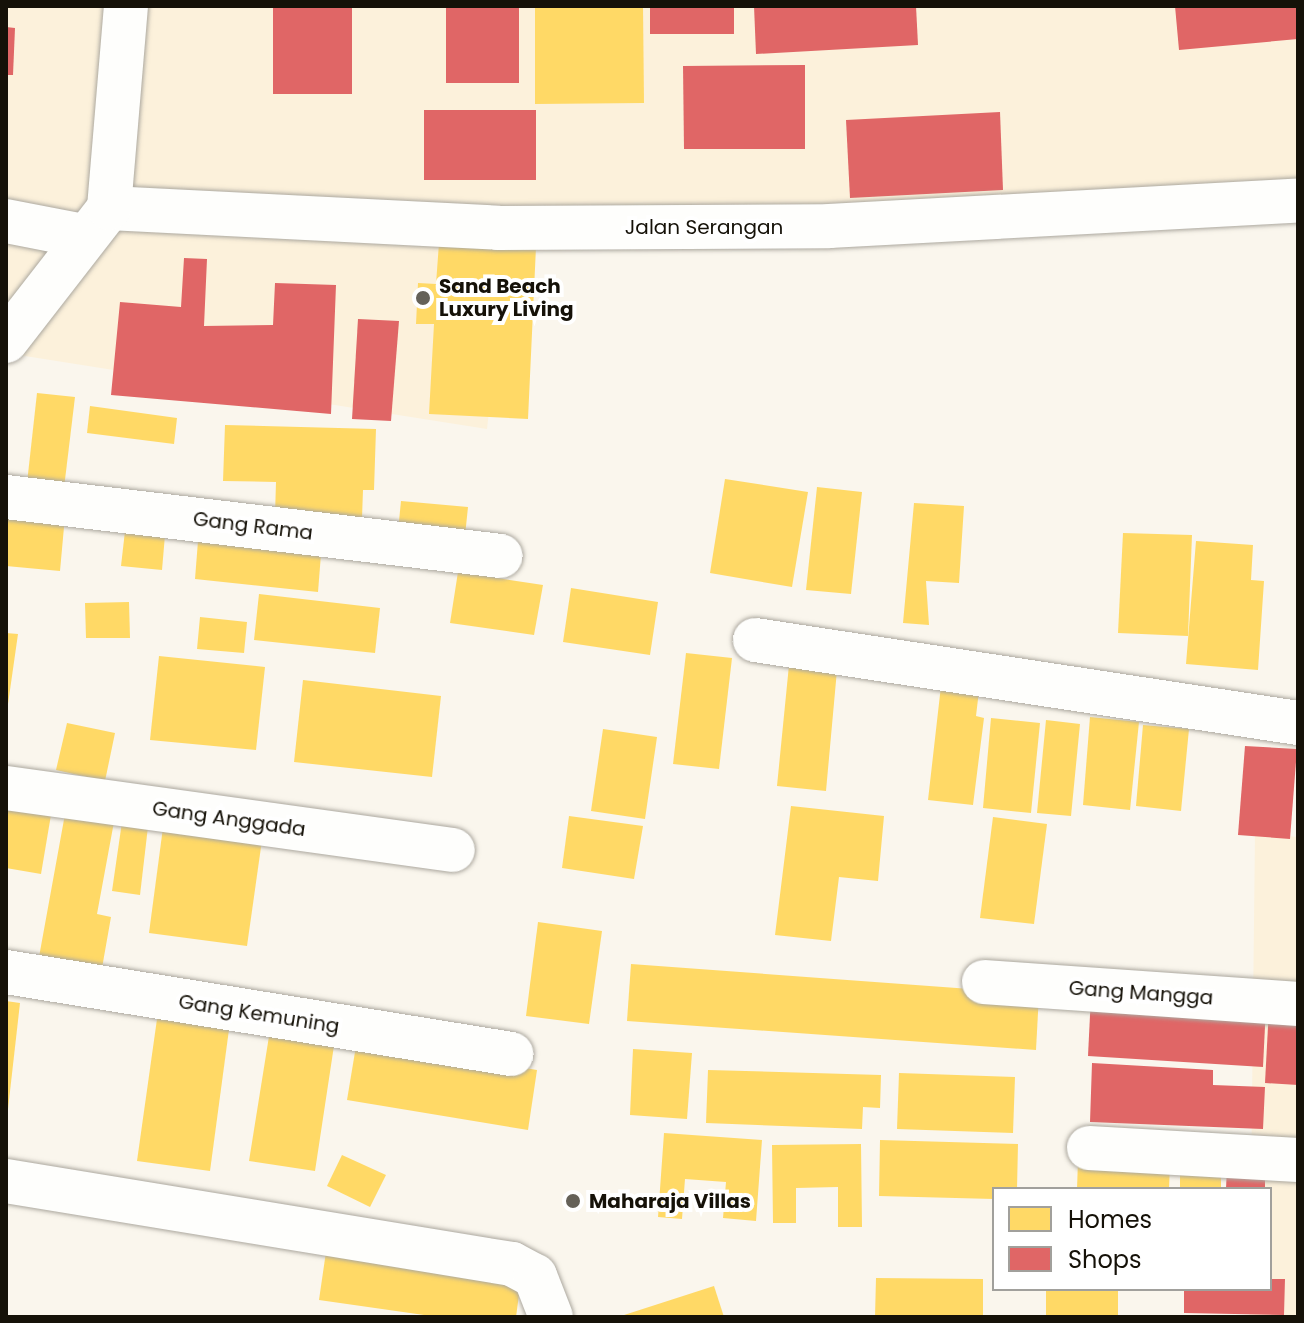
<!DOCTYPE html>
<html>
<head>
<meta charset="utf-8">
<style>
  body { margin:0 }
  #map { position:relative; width:1304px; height:1323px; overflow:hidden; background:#faf6ed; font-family:Poppins,sans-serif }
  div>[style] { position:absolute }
  .built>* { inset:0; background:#fcf1db }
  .homes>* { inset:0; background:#ffd966 }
  .shops>* { inset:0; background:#e06666 }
  .roads { filter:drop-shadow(0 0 2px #aca89f) drop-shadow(0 0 2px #aca89f) }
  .street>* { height:44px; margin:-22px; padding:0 22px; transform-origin:22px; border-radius:22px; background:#fefefc }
  .secondary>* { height:44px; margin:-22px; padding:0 22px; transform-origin:22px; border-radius:22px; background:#fefefc }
  .dots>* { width:22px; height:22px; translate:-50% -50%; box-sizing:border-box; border:4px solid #fff; border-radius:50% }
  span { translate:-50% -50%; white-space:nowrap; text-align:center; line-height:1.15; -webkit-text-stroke:8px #fff; paint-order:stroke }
  .street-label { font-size:20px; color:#151108 }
  .poi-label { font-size:20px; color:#151108; font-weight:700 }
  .left { translate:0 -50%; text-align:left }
  .frame { position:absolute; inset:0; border:8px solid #151108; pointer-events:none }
  .legend { position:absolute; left:992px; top:1187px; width:280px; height:104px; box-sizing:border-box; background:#fff; border:2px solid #a1a09c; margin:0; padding:10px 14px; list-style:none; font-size:24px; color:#151108 }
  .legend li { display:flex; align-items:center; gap:16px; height:40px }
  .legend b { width:40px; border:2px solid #a1a09c }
</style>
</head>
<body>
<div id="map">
  <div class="built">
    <i style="clip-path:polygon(6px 6px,1298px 6px,1298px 188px,512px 214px,487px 429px,6px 353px)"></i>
    <i style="clip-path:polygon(1255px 833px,1298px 837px,1298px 1317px,1249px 1317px,1250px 1289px,1270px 1289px,1270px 1189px,1251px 1189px)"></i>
  </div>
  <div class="homes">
    <i style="clip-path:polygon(535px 6px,643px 6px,644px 103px,535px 104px)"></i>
    <i style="clip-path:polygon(439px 243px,536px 247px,528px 419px,429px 414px,434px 324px,416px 324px,418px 283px,436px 284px)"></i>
    <i style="clip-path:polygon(37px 393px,75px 397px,64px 488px,27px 483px)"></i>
    <i style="clip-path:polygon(90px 406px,177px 418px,174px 444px,87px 433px)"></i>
    <i style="clip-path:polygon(225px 425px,376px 429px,374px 490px,363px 490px,362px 518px,275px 515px,276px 482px,223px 481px)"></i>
    <i style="clip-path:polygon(725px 479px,808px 492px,792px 587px,710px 573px)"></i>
    <i style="clip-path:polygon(817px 487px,862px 492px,851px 594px,806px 590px)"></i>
    <i style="clip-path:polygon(401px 501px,468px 507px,465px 536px,398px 531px)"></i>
    <i style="clip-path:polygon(914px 503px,964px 506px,959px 583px,926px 581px,929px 625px,903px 623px)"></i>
    <i style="clip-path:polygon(6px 512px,65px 516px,60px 571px,6px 566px)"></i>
    <i style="clip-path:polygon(125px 531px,165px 535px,162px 570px,121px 566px)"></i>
    <i style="clip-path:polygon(1123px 533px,1192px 535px,1188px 636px,1118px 633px)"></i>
    <i style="clip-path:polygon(198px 541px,321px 554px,318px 592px,195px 579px)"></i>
    <i style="clip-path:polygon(1196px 541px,1253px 545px,1251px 580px,1264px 581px,1258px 670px,1186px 664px)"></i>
    <i style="clip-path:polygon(458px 572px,543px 585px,534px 635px,450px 623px)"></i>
    <i style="clip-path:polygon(571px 588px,658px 602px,650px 655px,563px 642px)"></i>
    <i style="clip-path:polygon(259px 594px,380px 608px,375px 653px,254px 640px)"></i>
    <i style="clip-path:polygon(129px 602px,130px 638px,86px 638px,85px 603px)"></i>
    <i style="clip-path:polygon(200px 617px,247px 622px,244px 653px,197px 649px)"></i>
    <i style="clip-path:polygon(6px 633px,18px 634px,8px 704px,6px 704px)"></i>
    <i style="clip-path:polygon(686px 653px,732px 658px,719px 769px,673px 764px)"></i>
    <i style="clip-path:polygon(159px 656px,265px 667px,256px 750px,150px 740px)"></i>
    <i style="clip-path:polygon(789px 665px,837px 670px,826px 791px,777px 786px)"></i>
    <i style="clip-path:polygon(942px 677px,980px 682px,976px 716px,984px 718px,973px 805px,928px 800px)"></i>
    <i style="clip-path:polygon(303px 680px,441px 696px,432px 777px,294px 762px)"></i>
    <i style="clip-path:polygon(1090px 717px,1139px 722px,1130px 810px,1083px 805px)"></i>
    <i style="clip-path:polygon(991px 718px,1040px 723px,1031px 813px,983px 808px)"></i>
    <i style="clip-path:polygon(1046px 720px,1080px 724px,1071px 816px,1037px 813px)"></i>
    <i style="clip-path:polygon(67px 723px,115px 733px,105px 781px,56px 770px)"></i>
    <i style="clip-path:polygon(1143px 725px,1189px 729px,1181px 811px,1136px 806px)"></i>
    <i style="clip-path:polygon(603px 729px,657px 737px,645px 819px,591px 811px)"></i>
    <i style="clip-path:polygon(6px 795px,53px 803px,41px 874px,6px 868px)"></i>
    <i style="clip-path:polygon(67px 803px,116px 811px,97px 914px,111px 917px,102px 968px,39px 957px)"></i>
    <i style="clip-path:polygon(791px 806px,884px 816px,878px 881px,839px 877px,831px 941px,775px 935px)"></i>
    <i style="clip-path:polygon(123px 815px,149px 818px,140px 895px,112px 891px)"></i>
    <i style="clip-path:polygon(569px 816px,643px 826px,634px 879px,562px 868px)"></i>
    <i style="clip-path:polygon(993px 817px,1047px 824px,1034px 924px,980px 918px)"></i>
    <i style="clip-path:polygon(164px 820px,263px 833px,247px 946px,149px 933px)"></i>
    <i style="clip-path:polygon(538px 922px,602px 931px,589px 1024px,526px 1016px)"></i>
    <i style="clip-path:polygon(631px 964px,1039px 994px,1036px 1050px,627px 1021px)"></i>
    <i style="clip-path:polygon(6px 1001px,20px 1003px,8px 1109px,6px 1109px)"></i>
    <i style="clip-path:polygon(158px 1012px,230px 1022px,210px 1171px,137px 1161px)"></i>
    <i style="clip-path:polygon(270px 1030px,335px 1039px,315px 1171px,249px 1161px)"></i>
    <i style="clip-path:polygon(357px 1040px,537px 1070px,528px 1130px,347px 1100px)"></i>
    <i style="clip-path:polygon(633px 1049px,692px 1053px,687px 1119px,630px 1115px)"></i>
    <i style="clip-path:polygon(708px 1070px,881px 1075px,880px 1108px,863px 1107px,862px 1129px,706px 1123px)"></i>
    <i style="clip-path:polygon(899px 1073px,1015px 1077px,1013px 1133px,897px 1129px)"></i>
    <i style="clip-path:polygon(664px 1133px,762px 1140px,756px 1221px,723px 1218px,726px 1182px,685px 1179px,682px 1219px,658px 1217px)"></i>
    <i style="clip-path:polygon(880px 1140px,1018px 1144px,1017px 1189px,994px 1189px,994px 1199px,879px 1196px)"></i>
    <i style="clip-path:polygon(861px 1144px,862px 1227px,838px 1227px,838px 1187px,796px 1188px,796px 1223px,773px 1223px,772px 1145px)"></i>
    <i style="clip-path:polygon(342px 1155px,386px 1175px,370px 1207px,327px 1186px)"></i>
    <i style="clip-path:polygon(1078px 1161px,1170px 1164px,1169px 1189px,1077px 1189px)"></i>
    <i style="clip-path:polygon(1180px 1166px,1221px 1167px,1221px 1189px,1180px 1189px)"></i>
    <i style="clip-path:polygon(327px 1245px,522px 1272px,516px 1317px,438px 1317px,319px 1300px)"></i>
    <i style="clip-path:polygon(876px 1278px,983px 1279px,983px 1317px,875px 1317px)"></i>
    <i style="clip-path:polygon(714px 1286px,724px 1317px,621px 1317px,621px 1316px)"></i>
    <i style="clip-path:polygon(1046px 1289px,1118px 1289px,1118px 1317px,1046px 1317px)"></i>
  </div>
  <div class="shops">
    <i style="clip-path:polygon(273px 6px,352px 6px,352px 94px,273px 94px)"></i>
    <i style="clip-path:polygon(446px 6px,519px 6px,519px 83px,446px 83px)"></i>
    <i style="clip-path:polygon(650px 6px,734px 6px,734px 34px,650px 34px)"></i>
    <i style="clip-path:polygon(754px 6px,916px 6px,918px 45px,756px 54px)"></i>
    <i style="clip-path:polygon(1175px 6px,1298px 6px,1298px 39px,1179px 50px)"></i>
    <i style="clip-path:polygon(6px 27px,15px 28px,13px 75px,6px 75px)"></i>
    <i style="clip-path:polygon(805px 65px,805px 149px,684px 149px,683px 66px)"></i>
    <i style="clip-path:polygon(424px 110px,536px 110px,536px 180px,424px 180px)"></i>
    <i style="clip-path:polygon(1000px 112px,1003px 190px,850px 198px,846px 120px)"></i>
    <i style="clip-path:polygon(184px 258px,207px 259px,204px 326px,273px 325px,275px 283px,336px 285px,331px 414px,111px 395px,120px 302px,181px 307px)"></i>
    <i style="clip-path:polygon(358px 319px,399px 321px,391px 421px,352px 419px)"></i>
    <i style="clip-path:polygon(1245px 746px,1297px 749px,1290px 839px,1238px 835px)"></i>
    <i style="clip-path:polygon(1091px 995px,1266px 1006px,1263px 1067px,1088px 1056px)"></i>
    <i style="clip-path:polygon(1269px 1008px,1298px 1009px,1298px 1085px,1265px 1083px)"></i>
    <i style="clip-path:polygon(1092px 1063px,1213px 1070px,1213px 1085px,1265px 1087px,1263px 1129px,1090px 1122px)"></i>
    <i style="clip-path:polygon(1227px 1167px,1265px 1168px,1265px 1189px,1226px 1189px)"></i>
    <i style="clip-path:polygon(1270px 1279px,1285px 1279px,1284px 1315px,1184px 1313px,1184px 1289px,1270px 1289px)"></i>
  </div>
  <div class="roads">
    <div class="street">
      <i style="left:6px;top:221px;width:78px;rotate:11deg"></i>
      <i style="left:6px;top:497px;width:498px;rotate:6.8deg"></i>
      <i style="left:755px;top:640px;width:549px;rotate:8.69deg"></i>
      <i style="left:6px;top:788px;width:451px;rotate:7.9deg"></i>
      <i style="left:6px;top:972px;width:512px;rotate:9.22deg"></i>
      <i style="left:984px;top:982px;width:315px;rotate:4deg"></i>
      <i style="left:1089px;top:1148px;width:209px;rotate:3.3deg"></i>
      <i style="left:6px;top:1181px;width:513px;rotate:9.32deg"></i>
      <i style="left:512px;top:1264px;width:26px;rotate:28deg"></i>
      <i style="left:535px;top:1276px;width:44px;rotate:68.7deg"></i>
    </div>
    <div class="secondary">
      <i style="left:109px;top:208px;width:390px;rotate:2.9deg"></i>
      <i style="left:498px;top:228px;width:331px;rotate:-0.3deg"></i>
      <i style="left:829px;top:226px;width:470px;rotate:-3.1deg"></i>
      <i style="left:6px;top:341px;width:168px;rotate:-52.2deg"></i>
      <i style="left:109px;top:208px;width:203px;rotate:-85.2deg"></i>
    </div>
  </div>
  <div class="dots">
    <i style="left:423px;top:298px;background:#656158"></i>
    <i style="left:573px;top:1201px;background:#656158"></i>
  </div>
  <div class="street-label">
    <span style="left:704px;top:227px">Jalan Serangan</span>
    <span style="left:253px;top:526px;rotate:7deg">Gang Rama</span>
    <span style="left:229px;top:819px;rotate:8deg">Gang Anggada</span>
    <span style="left:1141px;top:993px;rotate:4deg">Gang Mangga</span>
    <span style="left:259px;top:1014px;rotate:9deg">Gang Kemuning</span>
  </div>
  <div class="poi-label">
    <span class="left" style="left:439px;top:298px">Sand Beach<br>Luxury Living</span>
    <span class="left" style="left:589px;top:1201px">Maharaja Villas</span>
  </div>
  <div class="frame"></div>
  <ul class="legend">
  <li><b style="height:22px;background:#ffd966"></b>Homes</li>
  <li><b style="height:22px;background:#e06666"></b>Shops</li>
  </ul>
</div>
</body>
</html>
